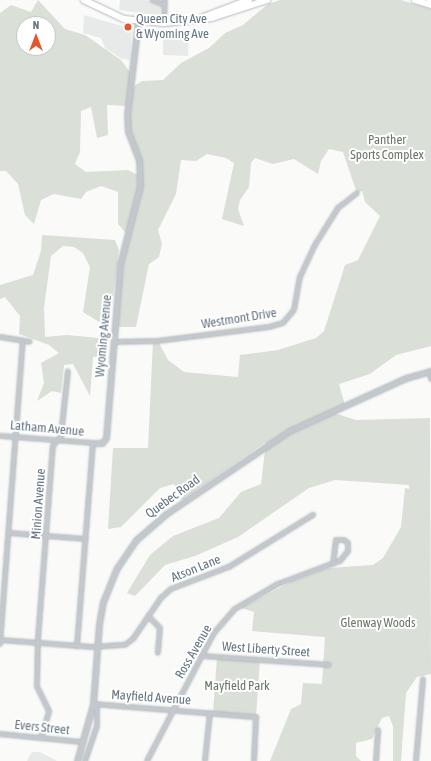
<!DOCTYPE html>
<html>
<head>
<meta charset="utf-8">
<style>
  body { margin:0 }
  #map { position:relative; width:431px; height:761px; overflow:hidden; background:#fafaf8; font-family:"Asap Condensed",sans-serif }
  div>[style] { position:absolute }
  .built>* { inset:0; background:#e8e9e9 }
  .green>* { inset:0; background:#dadfd7 }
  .roads { filter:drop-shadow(0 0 1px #b3babf) drop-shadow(0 0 1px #b3babf) }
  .minor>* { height:4px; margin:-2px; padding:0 2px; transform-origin:2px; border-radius:2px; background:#c3c8cc }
  .tertiary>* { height:5px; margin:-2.5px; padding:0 2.5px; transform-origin:2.5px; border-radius:2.5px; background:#c3c8cc }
  .secondary>* { height:5.5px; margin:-2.75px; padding:0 2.75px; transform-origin:2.75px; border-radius:2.75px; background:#fff }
  .dots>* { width:11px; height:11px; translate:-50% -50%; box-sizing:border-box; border:2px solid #fff; border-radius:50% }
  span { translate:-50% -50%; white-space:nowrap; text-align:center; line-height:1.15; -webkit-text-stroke:4px #fff; paint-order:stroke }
  .poi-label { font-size:13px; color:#657683 }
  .left { translate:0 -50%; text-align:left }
  .park-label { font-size:13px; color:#687a64 }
  .street-label { font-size:13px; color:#657683 }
  .north { position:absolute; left:16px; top:16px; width:40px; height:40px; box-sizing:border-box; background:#fff; border:1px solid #c1c8cd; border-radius:50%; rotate:0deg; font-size:11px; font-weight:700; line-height:16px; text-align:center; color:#657683 }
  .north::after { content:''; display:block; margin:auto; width:14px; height:18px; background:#e4572e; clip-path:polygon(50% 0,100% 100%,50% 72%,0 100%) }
</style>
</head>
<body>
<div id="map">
  <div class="built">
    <i style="clip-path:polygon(120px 0,146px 0,161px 6px,160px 16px,119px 10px)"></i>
    <i style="clip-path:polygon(84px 15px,132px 29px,130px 60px,122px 59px,105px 48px,101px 38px,83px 33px)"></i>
    <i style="clip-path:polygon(189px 29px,188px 56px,163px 55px,163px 30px)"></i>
    <i style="clip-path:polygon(32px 752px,40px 752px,57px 761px,27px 761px)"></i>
  </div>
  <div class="green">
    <i style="clip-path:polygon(evenodd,38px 0,65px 29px,85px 35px,121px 60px,132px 75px,131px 88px,142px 81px,163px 80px,181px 63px,209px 48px,225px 33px,243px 25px,268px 4px,280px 0,401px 0,431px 9px,431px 346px,396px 355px,370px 374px,339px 384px,345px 405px,331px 412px,356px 420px,430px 418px,431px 674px,417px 677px,406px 693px,401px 761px,393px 761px,393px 726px,389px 716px,382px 718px,372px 739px,356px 743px,356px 756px,361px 761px,270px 761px,291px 709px,301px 704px,303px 683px,322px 684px,325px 637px,252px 631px,254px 612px,241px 608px,293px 581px,329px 568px,373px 565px,383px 558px,401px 527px,405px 488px,409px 489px,409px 485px,335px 480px,309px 488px,238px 537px,195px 556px,165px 565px,135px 596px,127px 593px,150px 555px,173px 536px,219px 518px,241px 492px,261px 484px,266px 442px,182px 500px,174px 484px,160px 488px,121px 527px,108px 529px,113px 448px,148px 448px,153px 341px,158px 341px,168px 360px,184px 372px,238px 377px,240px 355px,278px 350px,316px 338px,324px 331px,345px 265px,358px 260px,380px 216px,365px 202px,362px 191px,357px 193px,343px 152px,329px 149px,321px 161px,318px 174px,294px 159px,273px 164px,255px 158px,251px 163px,249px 187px,240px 200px,238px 209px,244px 226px,222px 219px,234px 163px,226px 158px,207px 154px,196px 161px,181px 160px,176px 194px,158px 230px,162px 244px,159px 257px,149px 264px,136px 327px,119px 327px,116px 323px,120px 264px,126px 233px,118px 224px,118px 192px,101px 186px,86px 192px,81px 199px,54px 194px,41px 200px,34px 224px,25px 215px,18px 184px,6px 171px,0 171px,0 13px,11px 5px,31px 12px,38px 0,24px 24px,48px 24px,48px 48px,24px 48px,24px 24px,38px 0,107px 105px,127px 106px,130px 136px,140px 176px,128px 170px,86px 172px,75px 164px,80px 152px,81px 111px,91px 107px,97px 138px,108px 135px,107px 105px)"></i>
    <i style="clip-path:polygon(42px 235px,115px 240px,119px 250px,109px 328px,83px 312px,90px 267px,83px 253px,74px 247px,63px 246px,51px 256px,44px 308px,45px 337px,67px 335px,109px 339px,107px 356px,93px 357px,90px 396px,73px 364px,64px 365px,61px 393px,52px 391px,37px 401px,44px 383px,41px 363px,59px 353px,49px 345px,19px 334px,20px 316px,5px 297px,0 299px,0 285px,33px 275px,41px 251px)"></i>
    <i style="clip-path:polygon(217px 657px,260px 660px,256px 717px,213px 713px)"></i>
  </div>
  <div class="roads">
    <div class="minor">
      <i style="left:152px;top:0;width:14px;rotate:21deg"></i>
      <i style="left:164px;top:23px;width:23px;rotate:-88deg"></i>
      <i style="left:0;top:337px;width:30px;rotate:9deg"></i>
      <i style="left:114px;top:342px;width:44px;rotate:-1.3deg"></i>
      <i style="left:158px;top:341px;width:112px;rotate:-7.2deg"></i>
      <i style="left:269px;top:327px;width:15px;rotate:-16deg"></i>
      <i style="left:283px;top:323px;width:17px;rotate:-50deg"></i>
      <i style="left:294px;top:310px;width:34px;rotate:-80deg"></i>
      <i style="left:300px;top:277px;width:35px;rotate:-65deg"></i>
      <i style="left:315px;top:245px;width:44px;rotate:-58.1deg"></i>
      <i style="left:338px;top:208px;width:24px;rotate:-38deg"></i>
      <i style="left:430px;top:371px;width:8px;rotate:83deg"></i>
      <i style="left:0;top:436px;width:93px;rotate:4.3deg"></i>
      <i style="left:93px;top:443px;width:204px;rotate:94.5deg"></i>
      <i style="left:9px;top:533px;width:77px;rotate:4.5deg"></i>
      <i style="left:148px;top:616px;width:17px;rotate:45deg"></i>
      <i style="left:160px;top:628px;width:25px;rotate:95deg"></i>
      <i style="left:0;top:640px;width:93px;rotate:4.3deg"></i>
      <i style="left:93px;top:647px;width:32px;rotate:-4deg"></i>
      <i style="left:125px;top:645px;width:10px;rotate:-37deg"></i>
      <i style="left:133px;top:639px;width:50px;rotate:-55.7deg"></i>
      <i style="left:161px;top:598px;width:13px;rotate:-42deg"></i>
      <i style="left:171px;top:589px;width:62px;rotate:-20.8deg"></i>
      <i style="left:229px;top:567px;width:99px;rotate:-31.8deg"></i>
      <i style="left:0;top:644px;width:304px;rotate:-85.7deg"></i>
      <i style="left:201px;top:656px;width:128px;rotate:4deg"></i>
      <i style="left:93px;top:704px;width:164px;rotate:4.6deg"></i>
      <i style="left:256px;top:717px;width:44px;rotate:92.6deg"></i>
      <i style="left:0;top:734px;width:82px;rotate:5.6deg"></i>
      <i style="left:41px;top:738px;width:28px;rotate:-73deg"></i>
      <i style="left:49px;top:711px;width:28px;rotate:-116deg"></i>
      <i style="left:37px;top:686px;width:47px;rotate:-88.8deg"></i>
      <i style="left:38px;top:639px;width:194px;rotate:-85.6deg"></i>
      <i style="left:53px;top:446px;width:13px;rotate:-51deg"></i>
      <i style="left:61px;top:436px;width:65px;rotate:-83.9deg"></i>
      <i style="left:85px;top:761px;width:37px;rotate:-71deg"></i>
      <i style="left:97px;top:726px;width:22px;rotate:-90deg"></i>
      <i style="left:147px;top:761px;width:144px;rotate:-62.4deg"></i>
      <i style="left:214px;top:633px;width:32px;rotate:-49deg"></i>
      <i style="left:235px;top:609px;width:50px;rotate:-30.2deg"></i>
      <i style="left:278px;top:584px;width:66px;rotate:-20.4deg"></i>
      <i style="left:340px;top:561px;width:13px;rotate:-51deg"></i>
      <i style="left:348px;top:551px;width:8px;rotate:-90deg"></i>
      <i style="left:348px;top:543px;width:5px;rotate:-143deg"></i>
      <i style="left:344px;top:540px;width:8px;rotate:180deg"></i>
      <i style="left:336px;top:540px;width:24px;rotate:97deg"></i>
      <i style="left:205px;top:761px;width:48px;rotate:-84.1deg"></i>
      <i style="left:376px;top:761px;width:31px;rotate:-86deg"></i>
      <i style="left:416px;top:761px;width:82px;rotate:-85.1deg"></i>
    </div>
    <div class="tertiary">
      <i style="left:93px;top:443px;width:9px"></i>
      <i style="left:102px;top:443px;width:6px;rotate:-51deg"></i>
      <i style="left:106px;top:438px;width:175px;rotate:-85.4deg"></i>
      <i style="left:120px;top:264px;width:81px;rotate:-75.6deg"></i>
      <i style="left:140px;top:186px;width:26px;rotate:-92deg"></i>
      <i style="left:139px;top:160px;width:30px;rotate:-111deg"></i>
      <i style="left:128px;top:132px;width:17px;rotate:-93deg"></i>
      <i style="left:127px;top:115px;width:94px;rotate:-83.3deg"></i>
      <i style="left:77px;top:761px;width:59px;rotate:-74.3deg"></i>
      <i style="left:93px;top:704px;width:80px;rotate:-85.7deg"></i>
      <i style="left:99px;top:624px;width:22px;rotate:-80deg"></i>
      <i style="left:103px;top:602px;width:37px;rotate:-68deg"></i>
      <i style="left:117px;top:568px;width:34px;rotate:-56deg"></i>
      <i style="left:136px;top:540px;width:40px;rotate:-41deg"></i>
      <i style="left:166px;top:514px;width:148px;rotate:-34deg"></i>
      <i style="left:289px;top:431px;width:128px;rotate:-24.4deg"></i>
      <i style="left:406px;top:378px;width:26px;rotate:-16deg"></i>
    </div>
    <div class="secondary">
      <i style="left:84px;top:0;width:44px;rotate:25.4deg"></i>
      <i style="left:124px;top:19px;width:40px;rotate:5.7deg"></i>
      <i style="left:164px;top:23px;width:48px;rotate:-5.9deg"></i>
      <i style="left:212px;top:18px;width:58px;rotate:-18.1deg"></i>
      <i style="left:415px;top:0;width:17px;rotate:17deg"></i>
      <i style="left:430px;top:0;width:1px"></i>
      <i style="left:201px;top:18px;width:51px;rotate:-20.6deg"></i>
    </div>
  </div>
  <div class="dots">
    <i style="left:128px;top:27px;background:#e4572e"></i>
  </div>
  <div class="poi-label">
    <span class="left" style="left:136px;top:27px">Queen City Ave<br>&amp; Wyoming Ave</span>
  </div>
  <div class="park-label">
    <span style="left:387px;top:148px">Panther<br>Sports Complex</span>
    <span style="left:378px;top:623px">Glenway Woods</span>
    <span style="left:237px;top:686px">Mayfield Park</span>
  </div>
  <div class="street-label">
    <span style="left:239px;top:319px;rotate:-9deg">Westmont Drive</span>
    <span style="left:104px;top:336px;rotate:-85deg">Wyoming Avenue</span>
    <span style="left:47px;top:429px;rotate:5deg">Latham Avenue</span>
    <span style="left:173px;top:497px;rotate:-36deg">Quebec Road</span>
    <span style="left:39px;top:504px;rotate:-86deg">Minion Avenue</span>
    <span style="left:196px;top:569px;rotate:-22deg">Atson Lane</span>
    <span style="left:266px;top:650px;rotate:4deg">West Liberty Street</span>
    <span style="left:194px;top:652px;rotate:-60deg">Ross Avenue</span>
    <span style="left:151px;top:698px;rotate:4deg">Mayfield Avenue</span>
    <span style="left:42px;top:728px;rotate:6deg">Evers Street</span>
  </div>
  <div class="north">N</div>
</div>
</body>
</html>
